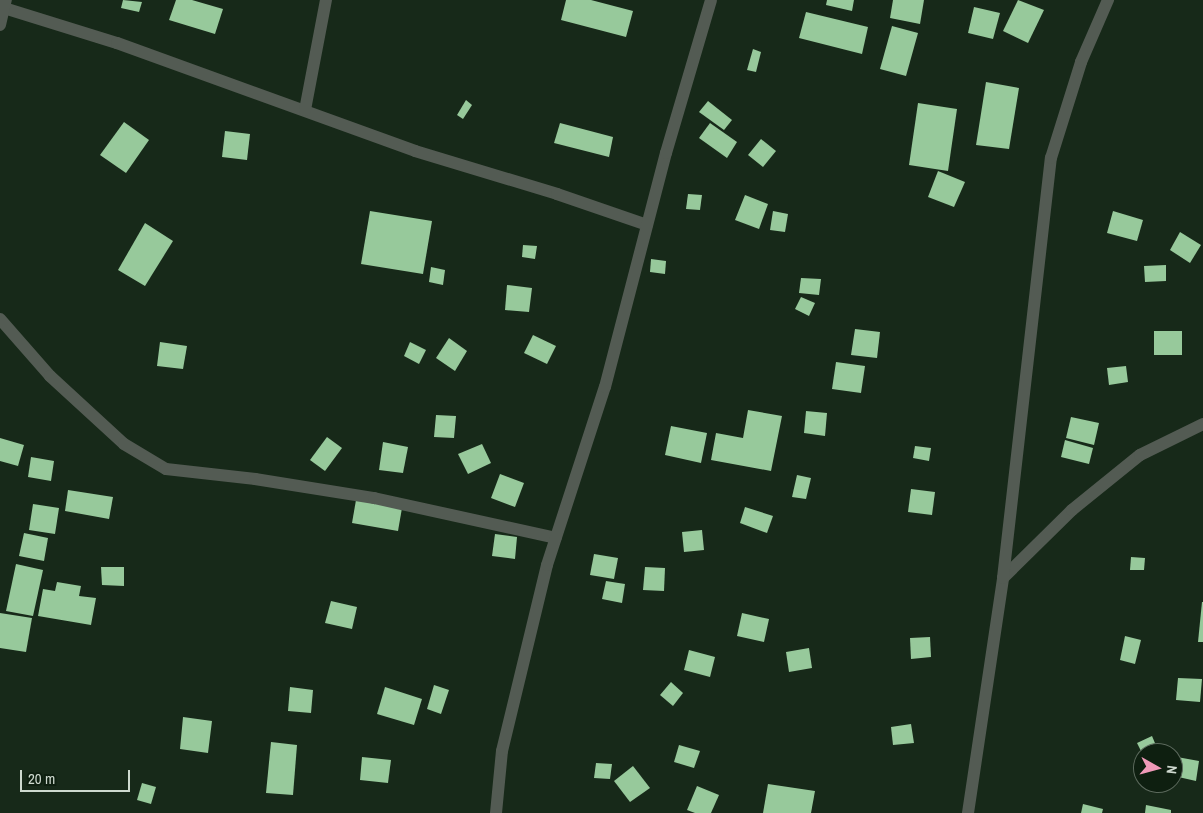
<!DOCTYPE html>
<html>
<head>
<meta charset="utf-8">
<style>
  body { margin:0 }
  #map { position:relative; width:1203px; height:813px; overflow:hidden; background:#172919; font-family:"Archivo Narrow",sans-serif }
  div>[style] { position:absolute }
  .building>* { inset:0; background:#97c99b }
  .minor>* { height:12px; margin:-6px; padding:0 6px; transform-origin:6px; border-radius:6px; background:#535b53 }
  span { translate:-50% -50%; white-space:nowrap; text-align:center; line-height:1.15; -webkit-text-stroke:5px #0e1f10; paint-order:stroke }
  .north { position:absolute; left:1133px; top:743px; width:50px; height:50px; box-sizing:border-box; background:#0e1f10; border:1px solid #5b695c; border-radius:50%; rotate:97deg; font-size:14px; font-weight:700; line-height:20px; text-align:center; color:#ced9cf }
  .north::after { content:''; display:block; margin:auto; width:18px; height:22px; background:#ef9ab8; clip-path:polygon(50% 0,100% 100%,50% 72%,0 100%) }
  .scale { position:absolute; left:20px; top:770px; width:110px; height:22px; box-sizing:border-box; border:2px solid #ced9cf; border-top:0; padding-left:6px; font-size:15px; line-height:18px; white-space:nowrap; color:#ced9cf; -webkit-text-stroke:4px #0e1f10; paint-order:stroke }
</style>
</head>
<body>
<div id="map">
  <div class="building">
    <i style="clip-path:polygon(123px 0,142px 2px,139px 12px,121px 8px)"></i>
    <i style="clip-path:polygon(176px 0,192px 0,223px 9px,215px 34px,169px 20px)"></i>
    <i style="clip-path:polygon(566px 0,591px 0,633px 11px,626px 37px,561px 20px)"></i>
    <i style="clip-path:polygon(827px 0,854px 0,852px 11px,826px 5px)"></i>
    <i style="clip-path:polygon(893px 0,924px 0,920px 24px,890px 18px)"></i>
    <i style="clip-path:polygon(1018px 0,1044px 10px,1028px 43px,1003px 31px)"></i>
    <i style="clip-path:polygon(974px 7px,1000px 13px,993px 39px,968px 33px)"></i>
    <i style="clip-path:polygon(806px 12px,868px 27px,862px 54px,799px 38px)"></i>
    <i style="clip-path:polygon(892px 26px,918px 33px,906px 76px,880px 69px)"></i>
    <i style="clip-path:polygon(753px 49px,761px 52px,756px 72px,747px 70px)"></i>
    <i style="clip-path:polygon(986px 82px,1019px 88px,1009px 149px,976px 145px)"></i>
    <i style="clip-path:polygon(466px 100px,472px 105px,463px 119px,457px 115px)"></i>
    <i style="clip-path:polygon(708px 101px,732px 120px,724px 130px,699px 112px)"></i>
    <i style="clip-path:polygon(918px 103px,957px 109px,948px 171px,909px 165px)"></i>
    <i style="clip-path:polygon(124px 122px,149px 140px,126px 173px,100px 155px)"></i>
    <i style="clip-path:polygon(560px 123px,613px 137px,609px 157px,554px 143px)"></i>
    <i style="clip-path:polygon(710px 123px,737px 142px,727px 158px,699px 138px)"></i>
    <i style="clip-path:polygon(225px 131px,250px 134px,247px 160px,222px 157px)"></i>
    <i style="clip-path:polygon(761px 139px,776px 151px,763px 167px,748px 155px)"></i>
    <i style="clip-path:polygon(938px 171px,965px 182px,954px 207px,928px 197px)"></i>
    <i style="clip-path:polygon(688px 194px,702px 195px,700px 210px,686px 209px)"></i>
    <i style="clip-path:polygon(745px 195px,768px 204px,759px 229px,735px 220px)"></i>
    <i style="clip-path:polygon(370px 211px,432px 221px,423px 274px,361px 264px)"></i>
    <i style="clip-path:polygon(773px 211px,788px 214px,785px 232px,770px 230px)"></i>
    <i style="clip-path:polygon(1113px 211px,1143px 220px,1137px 241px,1107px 233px)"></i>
    <i style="clip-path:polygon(145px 223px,173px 241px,145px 286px,118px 270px)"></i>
    <i style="clip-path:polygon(1180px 232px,1201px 245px,1190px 263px,1170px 250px)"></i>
    <i style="clip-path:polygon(523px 245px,537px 246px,535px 259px,522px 257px)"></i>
    <i style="clip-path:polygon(651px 259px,666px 261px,665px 274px,650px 272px)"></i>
    <i style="clip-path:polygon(1166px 265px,1166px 281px,1145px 282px,1144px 266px)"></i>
    <i style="clip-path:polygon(431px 267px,445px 270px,443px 285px,429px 282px)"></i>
    <i style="clip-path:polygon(801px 278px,821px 279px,819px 295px,799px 293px)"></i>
    <i style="clip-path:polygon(507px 285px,532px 288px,529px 312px,505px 310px)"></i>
    <i style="clip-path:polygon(801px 297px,815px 303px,809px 316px,795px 309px)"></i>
    <i style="clip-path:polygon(855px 329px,880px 332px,877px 358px,851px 355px)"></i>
    <i style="clip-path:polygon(1154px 331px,1182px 331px,1182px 355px,1154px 355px)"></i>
    <i style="clip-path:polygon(533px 335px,556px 346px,547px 364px,524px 353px)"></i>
    <i style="clip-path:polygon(449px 338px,467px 351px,455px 371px,436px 358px)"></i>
    <i style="clip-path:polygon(160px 342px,187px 346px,183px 369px,157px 366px)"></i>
    <i style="clip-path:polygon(410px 342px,426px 350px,419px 364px,404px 356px)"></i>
    <i style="clip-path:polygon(836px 362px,865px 366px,861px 393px,832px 389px)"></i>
    <i style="clip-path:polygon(1126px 366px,1128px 382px,1109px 385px,1107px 368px)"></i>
    <i style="clip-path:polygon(748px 410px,782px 416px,771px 471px,711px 460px,716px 433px,743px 438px)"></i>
    <i style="clip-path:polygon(806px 411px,827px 413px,825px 436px,804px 433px)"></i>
    <i style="clip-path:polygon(436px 415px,456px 416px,454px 438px,434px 437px)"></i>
    <i style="clip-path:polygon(1071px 417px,1099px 423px,1094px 445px,1066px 438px)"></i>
    <i style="clip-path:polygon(671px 426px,707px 433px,701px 463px,665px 455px)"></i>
    <i style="clip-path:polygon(327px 437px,342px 448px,325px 471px,310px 460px)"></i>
    <i style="clip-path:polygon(0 438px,24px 445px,18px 466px,0 461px)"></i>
    <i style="clip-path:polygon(1065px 440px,1093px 448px,1089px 464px,1061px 457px)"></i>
    <i style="clip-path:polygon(383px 442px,408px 447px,403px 473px,379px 470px)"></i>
    <i style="clip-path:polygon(482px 444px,491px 463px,468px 474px,458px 454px)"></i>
    <i style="clip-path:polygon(915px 446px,931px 448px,929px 461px,913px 458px)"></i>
    <i style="clip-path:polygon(31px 457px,54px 461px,51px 481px,28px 477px)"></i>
    <i style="clip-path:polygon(500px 474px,524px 483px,515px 507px,491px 498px)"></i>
    <i style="clip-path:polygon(797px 475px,811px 478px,806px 499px,792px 497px)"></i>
    <i style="clip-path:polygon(911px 489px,935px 492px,932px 515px,908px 512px)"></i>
    <i style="clip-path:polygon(68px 490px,113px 497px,109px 519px,65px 511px)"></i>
    <i style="clip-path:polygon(356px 500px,402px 508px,398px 531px,352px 523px)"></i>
    <i style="clip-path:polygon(33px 504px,59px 508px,55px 534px,29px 530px)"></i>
    <i style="clip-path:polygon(745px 507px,773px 516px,767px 533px,740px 523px)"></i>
    <i style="clip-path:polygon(702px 530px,704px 550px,684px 552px,682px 532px)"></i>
    <i style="clip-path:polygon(24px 533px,48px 538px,44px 561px,19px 556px)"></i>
    <i style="clip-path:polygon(495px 534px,517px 537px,515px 559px,492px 556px)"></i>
    <i style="clip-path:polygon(594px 554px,618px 558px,614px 579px,590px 575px)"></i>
    <i style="clip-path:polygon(1131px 557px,1145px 558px,1144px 570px,1130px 570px)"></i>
    <i style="clip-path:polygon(16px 564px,43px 570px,33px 616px,6px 611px)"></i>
    <i style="clip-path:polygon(101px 567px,124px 567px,124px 586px,102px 585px)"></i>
    <i style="clip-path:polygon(645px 567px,665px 568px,664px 591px,643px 590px)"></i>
    <i style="clip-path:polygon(606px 581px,625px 584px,622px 603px,602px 599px)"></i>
    <i style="clip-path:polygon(57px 582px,81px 586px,79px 596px,96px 598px,91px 625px,38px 616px,43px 589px,55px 591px)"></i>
    <i style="clip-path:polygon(331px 601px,357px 607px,352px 629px,325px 623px)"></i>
    <i style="clip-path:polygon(1202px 602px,1203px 602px,1203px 642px,1198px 642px)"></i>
    <i style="clip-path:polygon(0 613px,32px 618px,26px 652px,0 648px)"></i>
    <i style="clip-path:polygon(742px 613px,769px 619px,764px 642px,737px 636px)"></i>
    <i style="clip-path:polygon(1125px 636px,1141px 640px,1135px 664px,1120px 660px)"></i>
    <i style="clip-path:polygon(930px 637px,931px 657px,911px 659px,910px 638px)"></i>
    <i style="clip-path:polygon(809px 648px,812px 668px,789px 672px,786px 652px)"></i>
    <i style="clip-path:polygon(689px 650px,715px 657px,710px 677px,684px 670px)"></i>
    <i style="clip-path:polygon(1178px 678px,1202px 679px,1200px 702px,1176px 700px)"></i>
    <i style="clip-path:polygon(671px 682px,683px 693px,673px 706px,660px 695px)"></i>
    <i style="clip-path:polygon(434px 685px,449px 690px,441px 714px,427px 709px)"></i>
    <i style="clip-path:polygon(290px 687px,313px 690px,311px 713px,288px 711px)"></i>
    <i style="clip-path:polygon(385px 687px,422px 699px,414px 725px,377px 714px)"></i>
    <i style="clip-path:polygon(183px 717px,212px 721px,208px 753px,180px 749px)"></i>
    <i style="clip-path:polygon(911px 724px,914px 743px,893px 745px,891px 727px)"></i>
    <i style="clip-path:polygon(1152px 736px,1157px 748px,1142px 753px,1137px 743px)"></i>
    <i style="clip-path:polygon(271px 742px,297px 745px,293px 795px,266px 793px)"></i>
    <i style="clip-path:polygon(679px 745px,700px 751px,694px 768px,674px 762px)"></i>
    <i style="clip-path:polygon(362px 757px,391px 760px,388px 783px,360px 780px)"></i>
    <i style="clip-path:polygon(1177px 757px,1199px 761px,1196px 781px,1174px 776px)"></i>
    <i style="clip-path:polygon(596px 763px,612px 764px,610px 779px,594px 778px)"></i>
    <i style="clip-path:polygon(633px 766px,650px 788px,630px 802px,614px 781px)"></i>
    <i style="clip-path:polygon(142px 783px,156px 787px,151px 804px,137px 800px)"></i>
    <i style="clip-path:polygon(768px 784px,815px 791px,811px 813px,763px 813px)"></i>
    <i style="clip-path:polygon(697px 786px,719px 795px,711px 813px,695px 813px,687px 810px)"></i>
    <i style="clip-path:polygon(1083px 804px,1103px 809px,1102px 813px,1081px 813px)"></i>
    <i style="clip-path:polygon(1146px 805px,1171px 810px,1171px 813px,1145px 813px)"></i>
  </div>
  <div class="minor">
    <i style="left:4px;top:8px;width:118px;rotate:17.2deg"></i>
    <i style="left:117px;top:43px;width:317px;rotate:19.9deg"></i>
    <i style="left:415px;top:151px;width:148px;rotate:16.8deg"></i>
    <i style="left:557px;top:194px;width:95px;rotate:19deg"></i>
    <i style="left:0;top:25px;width:26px;rotate:-77deg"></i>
    <i style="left:305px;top:110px;width:112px;rotate:-79.2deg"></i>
    <i style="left:0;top:319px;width:76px;rotate:48.7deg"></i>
    <i style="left:50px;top:376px;width:100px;rotate:42.6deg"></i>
    <i style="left:124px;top:444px;width:49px;rotate:30.8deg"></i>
    <i style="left:166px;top:469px;width:90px;rotate:6.4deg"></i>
    <i style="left:255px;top:479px;width:121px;rotate:9.1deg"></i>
    <i style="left:374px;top:498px;width:186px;rotate:12.4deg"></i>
    <i style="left:1003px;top:578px;width:97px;rotate:-44.6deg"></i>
    <i style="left:1072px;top:510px;width:87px;rotate:-39deg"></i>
    <i style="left:1140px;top:455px;width:70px;rotate:-26.2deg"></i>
    <i style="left:496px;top:813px;width:62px;rotate:-84.5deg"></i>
    <i style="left:502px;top:751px;width:191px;rotate:-76.4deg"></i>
    <i style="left:547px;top:565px;width:187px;rotate:-72deg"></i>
    <i style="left:605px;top:387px;width:242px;rotate:-75.4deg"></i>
    <i style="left:666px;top:153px;width:159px;rotate:-73.6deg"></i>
    <i style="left:968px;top:813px;width:238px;rotate:-81.5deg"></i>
    <i style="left:1003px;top:578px;width:423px;rotate:-83.5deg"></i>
    <i style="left:1051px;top:158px;width:101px;rotate:-72.6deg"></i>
    <i style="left:1081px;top:62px;width:68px;rotate:-66.5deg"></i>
  </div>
  <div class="north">N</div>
  <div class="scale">20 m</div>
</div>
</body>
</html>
